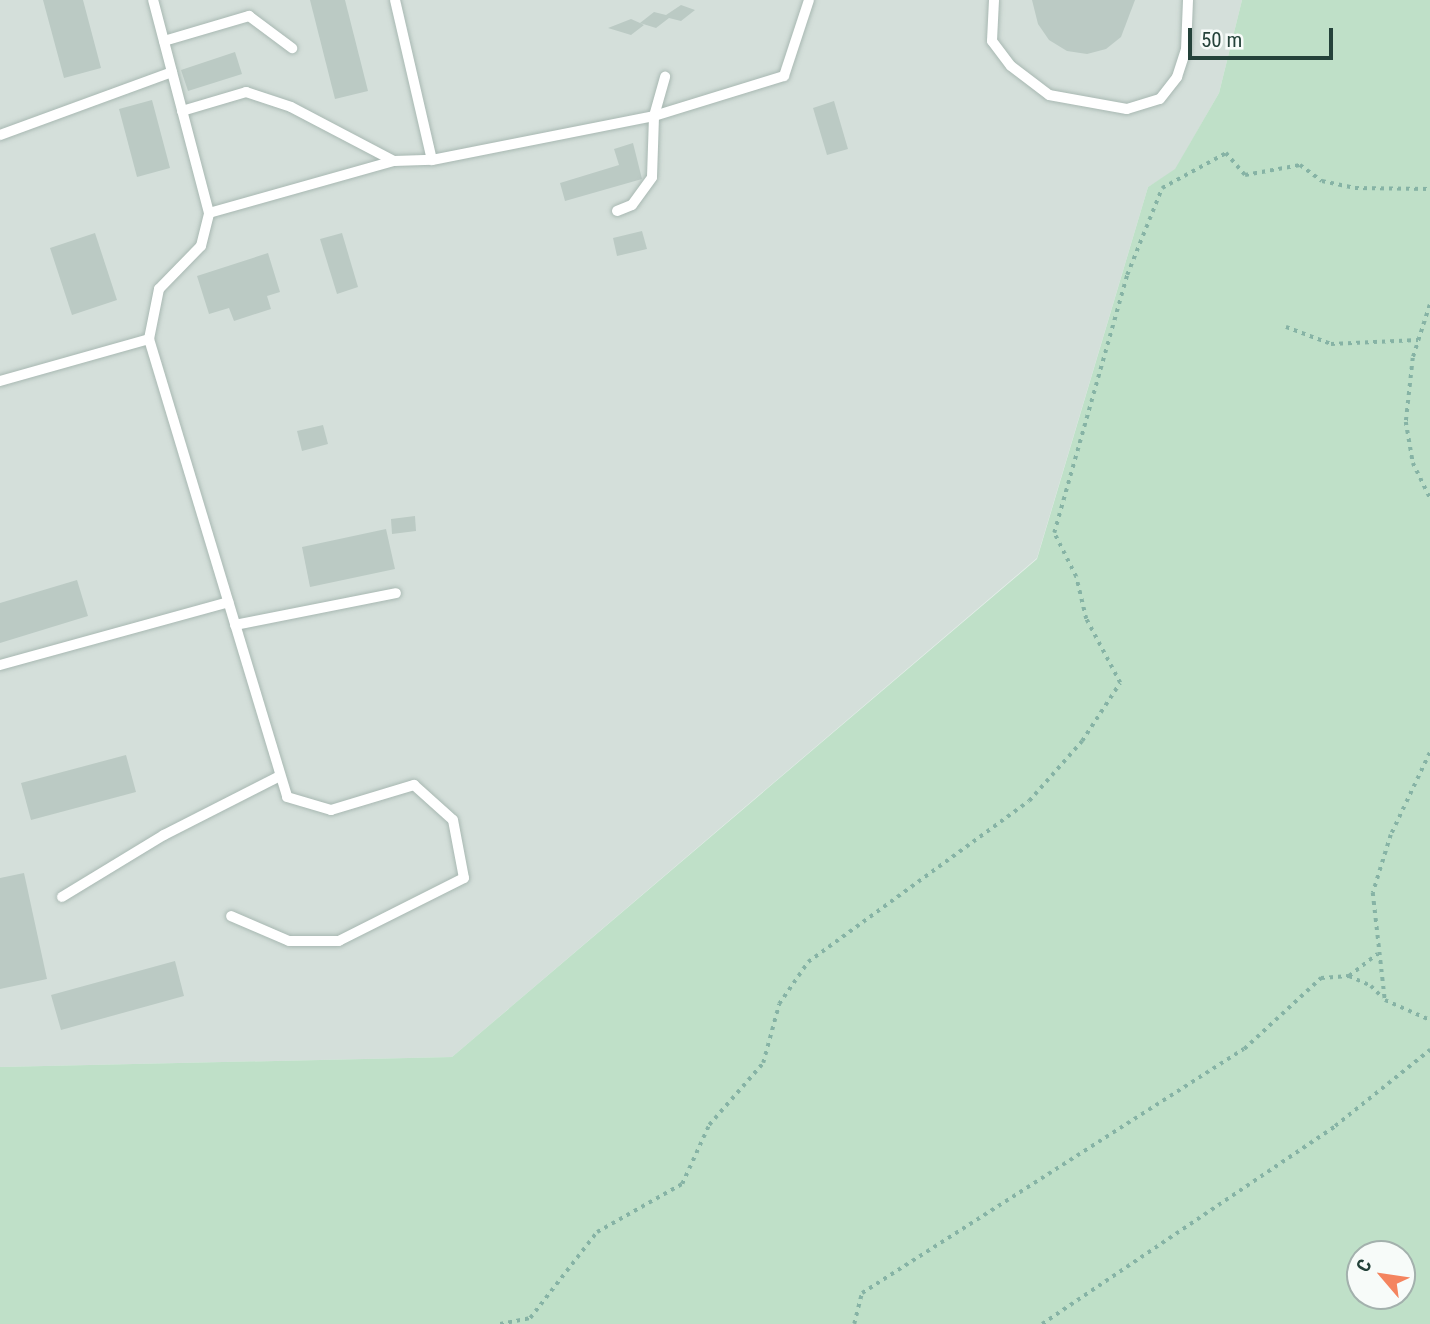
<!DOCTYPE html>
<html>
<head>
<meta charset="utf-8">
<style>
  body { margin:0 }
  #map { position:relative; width:1430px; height:1324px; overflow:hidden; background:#e6efeb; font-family:"Roboto Condensed",sans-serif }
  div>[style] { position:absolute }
  .built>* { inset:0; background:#d4dfda }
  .green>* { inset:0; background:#bfe0c8 }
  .building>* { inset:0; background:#bbcac4 }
  .path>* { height:3.5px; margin-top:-1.75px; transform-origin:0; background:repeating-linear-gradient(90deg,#86b3a5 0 3.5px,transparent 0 8.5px) }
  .roads { filter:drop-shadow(0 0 2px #a8b8b2) drop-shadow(0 0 2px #a8b8b2) }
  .lane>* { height:10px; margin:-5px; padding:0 5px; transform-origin:5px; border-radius:5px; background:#fff }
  span { translate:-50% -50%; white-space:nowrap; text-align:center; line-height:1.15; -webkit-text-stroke:5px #f7fbf9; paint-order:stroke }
  .north { position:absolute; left:1346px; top:1240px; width:70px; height:70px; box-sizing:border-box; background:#f7fbf9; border:2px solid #a3b1ad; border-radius:50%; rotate:299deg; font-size:19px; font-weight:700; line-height:28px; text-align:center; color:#24423a }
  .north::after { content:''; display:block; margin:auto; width:24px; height:32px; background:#f4845f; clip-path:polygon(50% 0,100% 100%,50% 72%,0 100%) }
  .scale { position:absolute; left:1188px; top:28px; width:145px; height:32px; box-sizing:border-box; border:4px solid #24423a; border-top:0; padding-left:9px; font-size:21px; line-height:24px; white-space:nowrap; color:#24423a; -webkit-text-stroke:5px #f7fbf9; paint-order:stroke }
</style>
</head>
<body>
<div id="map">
  <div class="built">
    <i style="clip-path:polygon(0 0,1242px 0,1219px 93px,1175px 170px,1148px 187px,1037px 558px,452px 1057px,0 1067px)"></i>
  </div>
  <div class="green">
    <i style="clip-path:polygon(evenodd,1242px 0,1430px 0,1430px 1324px,0 1324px,0 1067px,452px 1057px,1037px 559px,1148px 187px,1175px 169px,1219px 93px,1242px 0,1360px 1254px,1402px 1254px,1402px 1296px,1360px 1296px,1360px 1254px)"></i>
  </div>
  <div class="building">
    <i style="clip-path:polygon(43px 0,83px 0,101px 68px,64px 78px)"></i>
    <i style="clip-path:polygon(310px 0,345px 0,368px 91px,335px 99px)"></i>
    <i style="clip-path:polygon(1032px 0,1135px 0,1121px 37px,1106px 49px,1087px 54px,1067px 51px,1049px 40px,1038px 24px)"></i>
    <i style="clip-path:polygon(681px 5px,695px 10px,681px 21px,669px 18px,656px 28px,640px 23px,644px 25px,631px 35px,608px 28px,631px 19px,640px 23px,654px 12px,666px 15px)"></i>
    <i style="clip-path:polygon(235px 52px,242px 74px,188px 91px,181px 70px)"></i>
    <i style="clip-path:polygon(152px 100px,170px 168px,137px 177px,119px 109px)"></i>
    <i style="clip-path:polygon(834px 101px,848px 149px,827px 155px,813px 108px)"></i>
    <i style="clip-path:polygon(633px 143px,642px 179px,565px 201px,560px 183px,619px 165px,614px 149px)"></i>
    <i style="clip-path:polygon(642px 231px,647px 249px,617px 256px,613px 238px)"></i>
    <i style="clip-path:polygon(95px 233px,117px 300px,72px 315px,50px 248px)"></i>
    <i style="clip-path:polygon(342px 233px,358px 287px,337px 294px,320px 239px)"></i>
    <i style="clip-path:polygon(268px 253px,280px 292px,267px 296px,271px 309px,234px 321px,229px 308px,209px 314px,197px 276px)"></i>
    <i style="clip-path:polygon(323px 425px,328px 444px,302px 451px,297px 431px)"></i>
    <i style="clip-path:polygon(415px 516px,416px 531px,392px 534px,391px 519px)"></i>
    <i style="clip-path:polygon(386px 529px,395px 569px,310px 587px,302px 547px)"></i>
    <i style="clip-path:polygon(77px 580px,88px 616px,0 643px,0 603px)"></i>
    <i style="clip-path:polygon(126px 755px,136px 792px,31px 820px,21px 783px)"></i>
    <i style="clip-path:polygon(24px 873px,47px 979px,0 989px,0 878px)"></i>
    <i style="clip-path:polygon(175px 961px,184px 996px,61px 1030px,51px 995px)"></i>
  </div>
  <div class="path">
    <i style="left:1430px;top:305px;width:56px;rotate:107.8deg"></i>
    <i style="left:1413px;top:358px;width:64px;rotate:96.2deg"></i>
    <i style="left:1406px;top:422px;width:42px;rotate:80.3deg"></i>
    <i style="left:1413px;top:463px;width:39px;rotate:64deg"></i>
    <i style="left:1286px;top:327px;width:48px;rotate:20.7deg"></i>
    <i style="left:1331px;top:344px;width:87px;rotate:-2.6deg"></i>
    <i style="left:1430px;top:753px;width:91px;rotate:115.4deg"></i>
    <i style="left:1391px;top:835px;width:61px;rotate:107.2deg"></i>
    <i style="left:1373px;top:893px;width:108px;rotate:83.6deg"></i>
    <i style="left:1385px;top:1000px;width:49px;rotate:24deg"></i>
    <i style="left:1349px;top:976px;width:24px;rotate:24deg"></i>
    <i style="left:1371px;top:986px;width:17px;rotate:45deg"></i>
    <i style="left:500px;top:1324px;width:31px;rotate:-11deg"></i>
    <i style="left:530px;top:1318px;width:109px;rotate:-52.1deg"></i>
    <i style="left:597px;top:1232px;width:98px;rotate:-29.5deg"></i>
    <i style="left:682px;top:1184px;width:65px;rotate:-65.4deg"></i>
    <i style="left:709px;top:1125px;width:82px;rotate:-48.9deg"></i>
    <i style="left:763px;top:1063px;width:61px;rotate:-74.8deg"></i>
    <i style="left:779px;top:1004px;width:51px;rotate:-55.4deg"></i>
    <i style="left:808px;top:962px;width:273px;rotate:-36.1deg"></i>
    <i style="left:1029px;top:801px;width:80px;rotate:-48.5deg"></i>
    <i style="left:1082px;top:741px;width:69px;rotate:-56.8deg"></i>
    <i style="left:1120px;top:683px;width:72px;rotate:-118deg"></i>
    <i style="left:1086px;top:619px;width:43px;rotate:-103.4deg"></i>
    <i style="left:1076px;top:577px;width:49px;rotate:-116.6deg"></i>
    <i style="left:1054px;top:533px;width:268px;rotate:-74.2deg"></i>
    <i style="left:1127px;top:275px;width:94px;rotate:-68.1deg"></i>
    <i style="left:1162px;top:188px;width:73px;rotate:-28.7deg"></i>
    <i style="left:1226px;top:153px;width:29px;rotate:49deg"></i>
    <i style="left:1245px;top:175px;width:56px;rotate:-10.3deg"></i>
    <i style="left:1300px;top:165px;width:27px;rotate:36deg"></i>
    <i style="left:1322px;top:181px;width:34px;rotate:12deg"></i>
    <i style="left:1355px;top:188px;width:75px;rotate:0.8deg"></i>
    <i style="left:854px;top:1324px;width:32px;rotate:-76deg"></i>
    <i style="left:862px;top:1293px;width:453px;rotate:-32.6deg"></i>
    <i style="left:1244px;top:1049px;width:105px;rotate:-42.7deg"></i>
    <i style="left:1321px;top:978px;width:28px;rotate:-4deg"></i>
    <i style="left:1349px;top:976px;width:36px;rotate:-38deg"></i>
    <i style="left:1042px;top:1324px;width:354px;rotate:-34deg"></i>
    <i style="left:1335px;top:1126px;width:122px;rotate:-38.7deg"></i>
  </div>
  <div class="roads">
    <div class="lane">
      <i style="left:395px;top:0;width:164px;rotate:77deg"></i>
      <i style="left:994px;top:0;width:41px;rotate:92.8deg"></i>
      <i style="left:992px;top:41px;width:31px;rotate:53deg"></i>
      <i style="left:1011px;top:66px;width:48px;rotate:37.3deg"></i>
      <i style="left:1049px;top:95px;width:79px;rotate:10.2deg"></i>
      <i style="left:1127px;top:109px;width:34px;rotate:-17deg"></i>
      <i style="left:1160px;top:99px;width:28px;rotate:-52deg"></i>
      <i style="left:1177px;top:77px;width:28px;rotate:-72deg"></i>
      <i style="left:1186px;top:50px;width:50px;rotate:-87.7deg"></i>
      <i style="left:164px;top:41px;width:89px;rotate:-16.4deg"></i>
      <i style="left:249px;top:16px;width:54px;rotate:36.7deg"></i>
      <i style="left:182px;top:111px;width:67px;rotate:-16.5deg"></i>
      <i style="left:246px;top:92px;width:47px;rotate:18.4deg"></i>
      <i style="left:291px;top:107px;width:116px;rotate:27.7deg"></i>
      <i style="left:0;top:135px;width:183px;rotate:-20.1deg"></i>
      <i style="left:617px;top:211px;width:16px;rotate:-22deg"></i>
      <i style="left:632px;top:205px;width:34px;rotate:-54deg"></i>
      <i style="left:652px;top:177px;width:61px;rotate:-88.1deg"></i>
      <i style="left:654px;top:116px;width:41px;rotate:-74.2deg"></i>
      <i style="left:209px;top:213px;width:192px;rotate:-15.7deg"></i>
      <i style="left:394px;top:161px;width:38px;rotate:-2deg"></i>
      <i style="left:432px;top:160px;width:226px;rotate:-11.2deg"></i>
      <i style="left:654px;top:116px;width:136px;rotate:-17.1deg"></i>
      <i style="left:784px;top:76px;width:80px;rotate:-71.8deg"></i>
      <i style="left:149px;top:339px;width:478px;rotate:73.2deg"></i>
      <i style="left:287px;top:797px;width:46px;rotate:16.5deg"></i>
      <i style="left:331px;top:810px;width:87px;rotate:-16.8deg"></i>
      <i style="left:414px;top:785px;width:52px;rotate:41.9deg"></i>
      <i style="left:453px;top:820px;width:59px;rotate:79.3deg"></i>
      <i style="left:464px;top:878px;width:140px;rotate:153.3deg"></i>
      <i style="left:339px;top:941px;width:50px;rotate:180deg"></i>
      <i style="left:289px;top:941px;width:63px;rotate:-156.7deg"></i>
      <i style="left:0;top:381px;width:155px;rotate:-15.7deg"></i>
      <i style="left:149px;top:339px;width:51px;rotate:-78.7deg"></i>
      <i style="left:159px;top:289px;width:60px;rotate:-45.7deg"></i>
      <i style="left:201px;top:246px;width:34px;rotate:-76deg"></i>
      <i style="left:209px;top:213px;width:220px;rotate:-104.7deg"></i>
      <i style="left:235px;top:625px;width:164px;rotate:-11.2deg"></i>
      <i style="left:0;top:665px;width:237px;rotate:-15.4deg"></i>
      <i style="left:62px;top:897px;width:119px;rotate:-31.3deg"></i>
      <i style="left:164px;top:835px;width:130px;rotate:-27deg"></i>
    </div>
  </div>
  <div class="north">С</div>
  <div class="scale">50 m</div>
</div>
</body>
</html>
